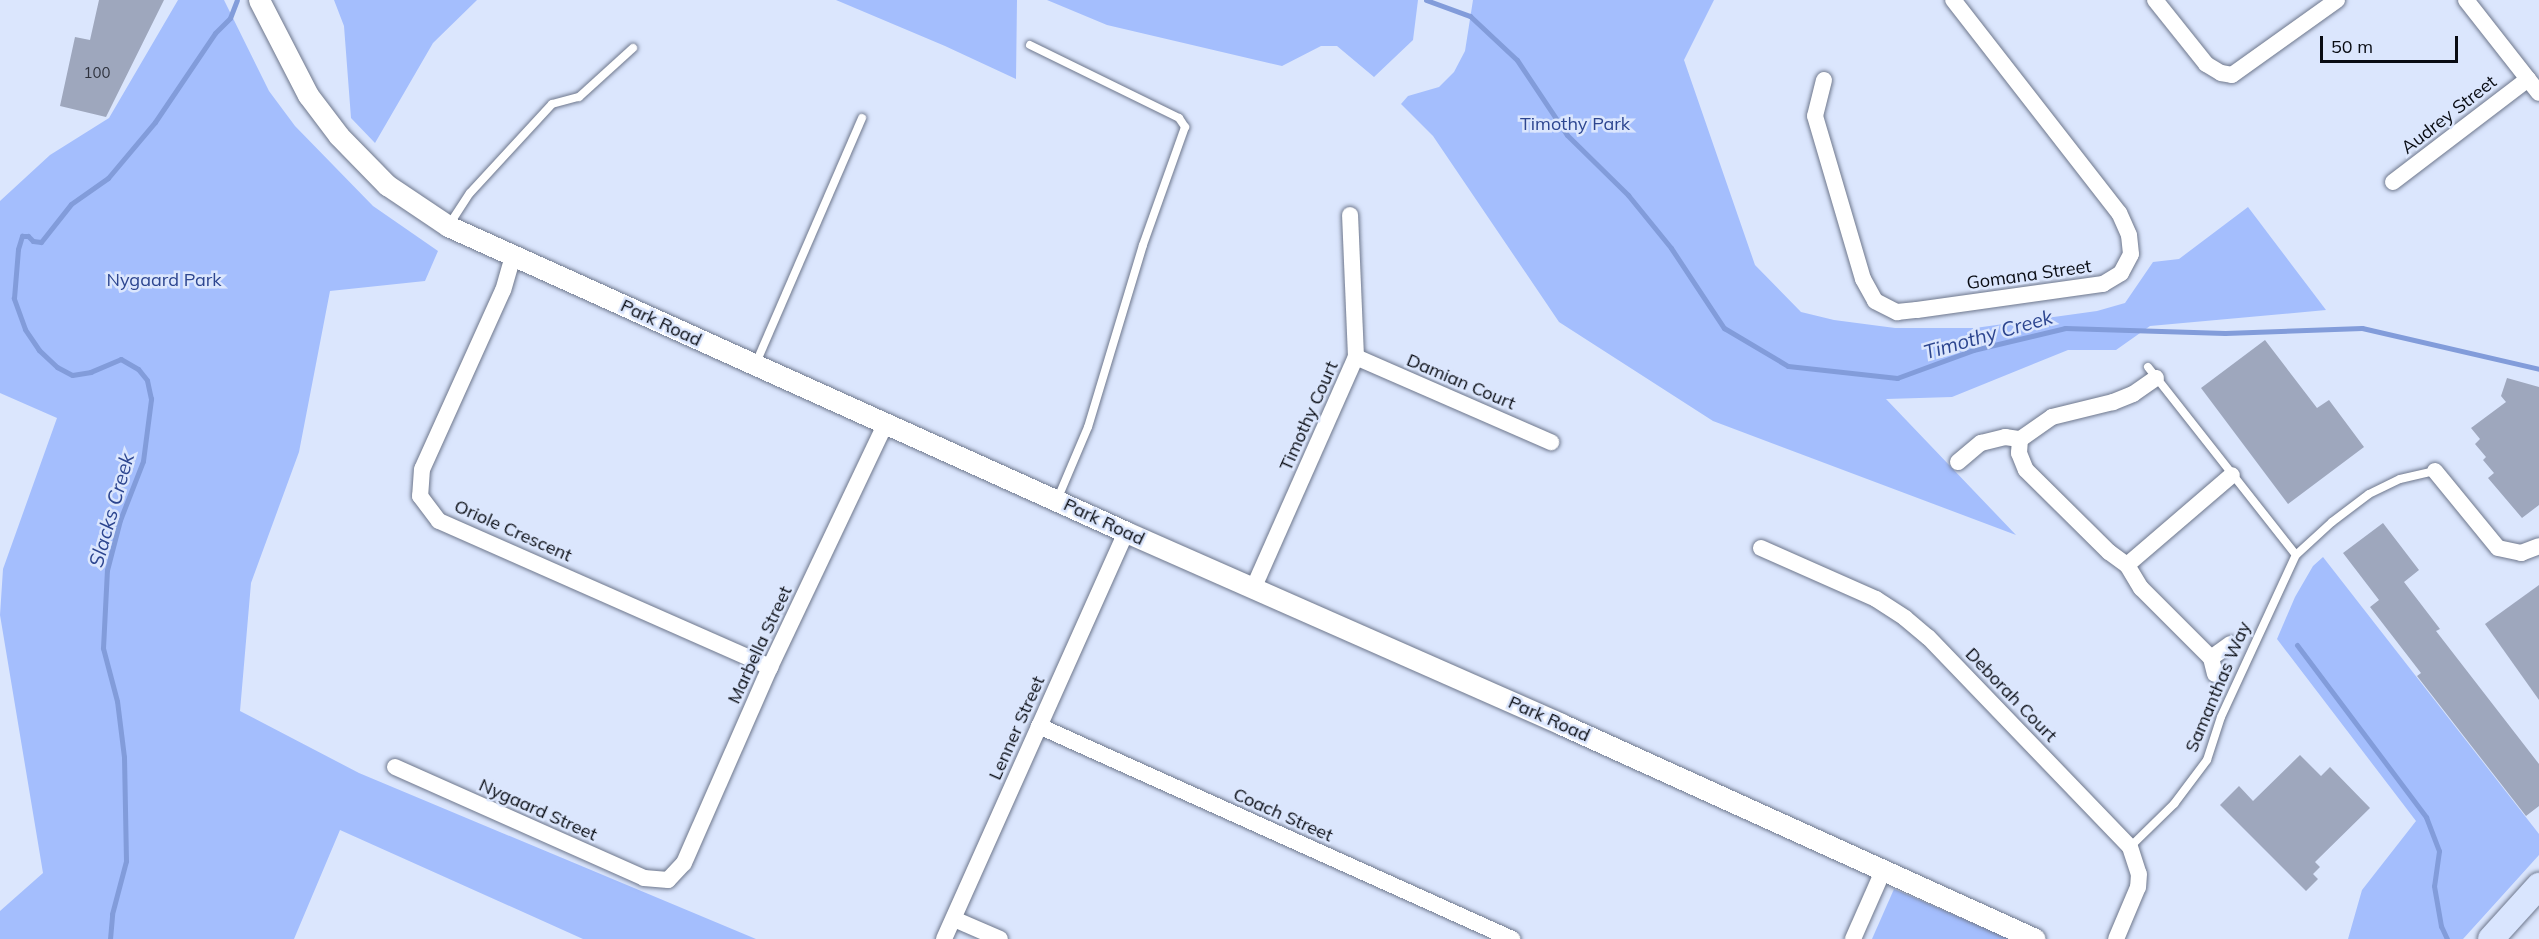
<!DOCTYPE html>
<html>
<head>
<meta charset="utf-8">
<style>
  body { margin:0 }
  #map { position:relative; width:2539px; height:939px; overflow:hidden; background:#dbe6fd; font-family:Mulish,sans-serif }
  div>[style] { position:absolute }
  .green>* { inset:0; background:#a4befd }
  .stream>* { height:5px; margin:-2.5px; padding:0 2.5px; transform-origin:2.5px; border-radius:2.5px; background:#829cda }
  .building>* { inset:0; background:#9ea7bd }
  .roads { filter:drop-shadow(0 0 2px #6e778c) drop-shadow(0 0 2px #6e778c) }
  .service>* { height:8px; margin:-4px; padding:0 4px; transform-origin:4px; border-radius:4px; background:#fff }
  .minor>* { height:16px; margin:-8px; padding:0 8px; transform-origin:8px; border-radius:8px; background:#fff }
  .tertiary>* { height:21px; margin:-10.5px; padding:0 10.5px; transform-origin:10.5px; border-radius:10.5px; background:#fff }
  .primary>* { height:26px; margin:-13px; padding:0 13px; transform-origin:13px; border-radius:13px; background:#d9e5fe }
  span { translate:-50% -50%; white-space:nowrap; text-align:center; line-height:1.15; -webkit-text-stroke:5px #dbe6fd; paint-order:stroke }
  .number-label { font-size:15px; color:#2e323d }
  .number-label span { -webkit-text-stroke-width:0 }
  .street-label { font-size:18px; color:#080b12 }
  .park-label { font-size:18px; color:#2d4690 }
  .water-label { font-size:20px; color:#2c458f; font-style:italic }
  .scale { position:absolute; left:2320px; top:36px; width:138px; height:27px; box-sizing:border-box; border:3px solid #080b12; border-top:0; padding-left:8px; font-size:18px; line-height:21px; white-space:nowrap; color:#080b12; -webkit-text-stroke:4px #dbe6fd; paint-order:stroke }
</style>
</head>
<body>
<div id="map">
  <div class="green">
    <i style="clip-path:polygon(178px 0,224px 0,269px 91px,295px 126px,373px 206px,438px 251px,425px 281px,330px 291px,299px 452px,251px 583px,240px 711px,359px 773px,756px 939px,583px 939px,340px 830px,294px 939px,0 939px,0 911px,43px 873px,0 615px,3px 569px,57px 418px,0 393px,0 201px,50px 155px,109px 118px)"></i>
    <i style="clip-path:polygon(334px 0,477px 0,433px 43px,375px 143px,351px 118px,344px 26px)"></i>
    <i style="clip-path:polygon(836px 0,1017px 0,1016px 79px,945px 46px)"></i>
    <i style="clip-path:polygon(1047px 0,1418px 0,1413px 40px,1374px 77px,1337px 46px,1321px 46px,1282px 66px,1107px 25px)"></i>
    <i style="clip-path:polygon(1473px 0,1714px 0,1684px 60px,1755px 265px,1801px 312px,1834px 320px,1895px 328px,1975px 328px,2097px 311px,2125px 303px,2153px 262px,2179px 259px,2248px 207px,2326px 310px,2150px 326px,2116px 350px,2068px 350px,1952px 397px,1886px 399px,2016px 535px,1713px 421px,1559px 322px,1433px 136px,1401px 104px,1408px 96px,1439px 87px,1454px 72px,1465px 51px)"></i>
    <i style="clip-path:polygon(2323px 557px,2539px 834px,2539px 855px,2463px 939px,2348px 939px,2362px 890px,2416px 821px,2277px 639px,2295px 597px,2313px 566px)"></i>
    <i style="clip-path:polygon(1894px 889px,2010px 939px,1872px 939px)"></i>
  </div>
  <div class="stream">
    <i style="left:1426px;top:0;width:47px;rotate:20deg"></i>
    <i style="left:1470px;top:16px;width:64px;rotate:43.1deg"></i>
    <i style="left:1517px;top:60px;width:90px;rotate:56.3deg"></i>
    <i style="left:1567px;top:135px;width:86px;rotate:44.5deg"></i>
    <i style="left:1628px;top:195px;width:68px;rotate:50.9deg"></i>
    <i style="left:1671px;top:248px;width:96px;rotate:56.5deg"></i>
    <i style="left:1724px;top:328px;width:74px;rotate:30.7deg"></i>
    <i style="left:1788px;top:366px;width:110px;rotate:6.3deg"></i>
    <i style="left:1897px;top:378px;width:81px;rotate:-20.2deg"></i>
    <i style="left:1973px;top:350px;width:95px;rotate:-13.4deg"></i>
    <i style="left:2065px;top:328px;width:160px;rotate:1.8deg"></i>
    <i style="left:2225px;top:333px;width:137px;rotate:-2.1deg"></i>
    <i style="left:2362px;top:328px;width:182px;rotate:13deg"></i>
    <i style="left:2297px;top:645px;width:215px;rotate:53.1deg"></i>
    <i style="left:2426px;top:817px;width:36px;rotate:69deg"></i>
    <i style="left:2439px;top:851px;width:35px;rotate:98deg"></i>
    <i style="left:2434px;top:886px;width:41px;rotate:80.1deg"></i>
    <i style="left:2441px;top:926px;width:14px;rotate:65deg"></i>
    <i style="left:110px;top:939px;width:25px;rotate:-85deg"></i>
    <i style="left:112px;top:914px;width:55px;rotate:-75.2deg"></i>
    <i style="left:126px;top:861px;width:104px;rotate:-91.1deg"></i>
    <i style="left:124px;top:757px;width:56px;rotate:-97.1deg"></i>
    <i style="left:117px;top:701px;width:55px;rotate:-104.8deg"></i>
    <i style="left:103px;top:648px;width:78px;rotate:-87.1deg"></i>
    <i style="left:107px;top:570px;width:52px;rotate:-75.4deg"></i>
    <i style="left:120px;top:520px;width:63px;rotate:-68.7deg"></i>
    <i style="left:143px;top:461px;width:63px;rotate:-82.6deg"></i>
    <i style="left:151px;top:399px;width:19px;rotate:-102deg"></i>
    <i style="left:147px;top:380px;width:14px;rotate:-129deg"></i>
    <i style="left:138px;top:369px;width:20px;rotate:-150deg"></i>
    <i style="left:121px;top:359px;width:33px;rotate:157deg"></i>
    <i style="left:91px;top:372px;width:19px;rotate:171deg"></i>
    <i style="left:72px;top:375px;width:17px;rotate:-152deg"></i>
    <i style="left:57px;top:367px;width:25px;rotate:-137deg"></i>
    <i style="left:39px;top:350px;width:25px;rotate:-124deg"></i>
    <i style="left:25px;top:329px;width:33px;rotate:-110deg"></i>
    <i style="left:14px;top:298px;width:49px;rotate:-85.3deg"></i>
    <i style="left:18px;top:249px;width:14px;rotate:-73deg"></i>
    <i style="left:22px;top:236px;width:6px"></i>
    <i style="left:28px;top:236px;width:7px;rotate:45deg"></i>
    <i style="left:33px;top:241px;width:8px;rotate:7deg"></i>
    <i style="left:41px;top:242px;width:48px;rotate:-51.7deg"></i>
    <i style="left:71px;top:204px;width:45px;rotate:-35.1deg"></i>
    <i style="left:108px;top:178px;width:73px;rotate:-50deg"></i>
    <i style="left:155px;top:122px;width:107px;rotate:-56deg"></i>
    <i style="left:215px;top:33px;width:21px;rotate:-45deg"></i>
    <i style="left:230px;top:18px;width:19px;rotate:-69deg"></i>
  </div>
  <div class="building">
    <i style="clip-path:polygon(99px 0,164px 0,106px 117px,60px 106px,75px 37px,90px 40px)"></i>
    <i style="clip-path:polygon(2265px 340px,2317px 408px,2329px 400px,2364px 447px,2288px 504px,2201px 388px)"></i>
    <i style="clip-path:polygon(2507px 378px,2539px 387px,2539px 505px,2522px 518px,2488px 478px,2494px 473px,2483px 460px,2486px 457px,2475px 444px,2480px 439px,2471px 428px,2506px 402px,2501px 396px)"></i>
    <i style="clip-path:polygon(2383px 523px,2419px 570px,2404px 582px,2440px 629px,2436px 631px,2539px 764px,2539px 806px,2526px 816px,2417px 676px,2421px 673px,2370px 607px,2379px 600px,2343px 553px)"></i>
    <i style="clip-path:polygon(2539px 585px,2539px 700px,2485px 624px)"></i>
    <i style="clip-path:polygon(2300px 755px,2321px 776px,2330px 767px,2370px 808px,2315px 862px,2320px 867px,2313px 874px,2318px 879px,2306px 891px,2220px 805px,2239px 786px,2253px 801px)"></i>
  </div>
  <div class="roads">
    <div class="service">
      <i style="left:1030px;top:45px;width:166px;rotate:26.1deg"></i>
      <i style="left:1179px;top:118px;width:11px;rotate:56deg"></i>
      <i style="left:1185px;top:127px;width:125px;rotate:109.6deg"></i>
      <i style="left:1143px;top:245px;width:190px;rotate:106.8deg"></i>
      <i style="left:1088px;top:427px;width:79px;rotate:113deg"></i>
      <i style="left:449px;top:225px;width:38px;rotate:-57deg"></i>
      <i style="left:470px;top:193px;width:121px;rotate:-47.3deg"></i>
      <i style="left:552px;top:104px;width:28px;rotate:-15deg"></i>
      <i style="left:579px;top:97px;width:73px;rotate:-42.2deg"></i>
      <i style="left:756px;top:363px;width:267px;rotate:-66.6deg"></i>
      <i style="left:2148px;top:367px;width:239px;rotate:51.8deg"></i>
      <i style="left:2130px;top:847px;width:62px;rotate:-44.3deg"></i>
      <i style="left:2174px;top:804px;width:55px;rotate:-53.1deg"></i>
      <i style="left:2207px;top:760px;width:45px;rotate:-72deg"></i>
      <i style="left:2221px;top:717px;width:179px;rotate:-65.2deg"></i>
      <i style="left:2296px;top:555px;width:49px;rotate:-42.5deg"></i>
      <i style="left:2332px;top:522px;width:46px;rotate:-37.1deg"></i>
      <i style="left:2369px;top:494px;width:34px;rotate:-26deg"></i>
      <i style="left:2400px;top:479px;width:36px;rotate:-13deg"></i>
    </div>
    <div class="minor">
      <i style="left:2155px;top:0;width:82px;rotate:51.4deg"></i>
      <i style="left:2206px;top:64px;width:17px;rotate:31deg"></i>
      <i style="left:2221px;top:73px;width:11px;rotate:10deg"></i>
      <i style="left:2232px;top:75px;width:129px;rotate:-35.5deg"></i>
      <i style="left:2466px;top:0;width:118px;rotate:51.9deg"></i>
      <i style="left:1824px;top:80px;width:37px;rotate:104deg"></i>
      <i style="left:1815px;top:116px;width:170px;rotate:73.6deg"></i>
      <i style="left:1863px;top:279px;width:25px;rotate:61deg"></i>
      <i style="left:1875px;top:301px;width:25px;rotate:27deg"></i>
      <i style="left:1897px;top:312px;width:20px;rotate:-6deg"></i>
      <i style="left:1917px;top:310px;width:188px;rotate:-8deg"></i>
      <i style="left:2103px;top:284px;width:21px;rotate:-31deg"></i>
      <i style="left:2121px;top:273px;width:21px;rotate:-62deg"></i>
      <i style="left:2131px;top:254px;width:19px;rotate:-96deg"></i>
      <i style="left:2129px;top:235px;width:24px;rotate:-114deg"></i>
      <i style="left:2119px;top:213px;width:270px;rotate:-127.9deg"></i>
      <i style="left:2393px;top:182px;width:170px;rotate:-37.3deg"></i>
      <i style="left:513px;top:256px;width:35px;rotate:106deg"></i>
      <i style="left:503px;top:290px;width:196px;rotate:114.3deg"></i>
      <i style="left:422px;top:469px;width:27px;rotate:94deg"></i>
      <i style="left:420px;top:496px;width:31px;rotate:53deg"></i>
      <i style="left:439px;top:521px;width:362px;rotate:23.8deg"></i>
      <i style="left:1356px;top:357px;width:213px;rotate:23.6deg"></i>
      <i style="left:2156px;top:378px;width:28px;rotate:145deg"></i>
      <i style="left:2133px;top:394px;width:22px;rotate:158deg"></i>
      <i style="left:2113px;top:402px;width:63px;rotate:166.2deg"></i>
      <i style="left:2052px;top:417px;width:39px;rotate:145deg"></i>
      <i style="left:2020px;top:439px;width:14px;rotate:94deg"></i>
      <i style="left:2019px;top:453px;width:18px;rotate:68deg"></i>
      <i style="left:2026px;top:470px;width:117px;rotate:44.7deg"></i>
      <i style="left:2109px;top:552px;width:22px;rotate:36deg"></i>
      <i style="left:2127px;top:565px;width:27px;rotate:59deg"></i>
      <i style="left:2141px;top:588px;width:99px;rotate:45deg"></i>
      <i style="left:1958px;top:462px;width:30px;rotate:-40deg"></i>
      <i style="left:1981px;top:443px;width:25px;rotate:-14deg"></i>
      <i style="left:2005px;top:437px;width:15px;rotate:8deg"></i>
      <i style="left:2435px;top:471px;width:99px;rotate:50.7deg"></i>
      <i style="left:2498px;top:548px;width:24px;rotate:12deg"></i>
      <i style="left:2521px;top:553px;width:19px;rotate:-21deg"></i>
      <i style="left:1761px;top:548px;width:126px;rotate:23.9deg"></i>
      <i style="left:1876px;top:599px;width:35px;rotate:33deg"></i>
      <i style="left:1905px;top:618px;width:30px;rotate:40deg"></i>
      <i style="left:1928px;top:637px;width:291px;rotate:46.1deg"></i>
      <i style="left:2130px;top:847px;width:28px;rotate:72deg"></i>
      <i style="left:2139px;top:874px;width:13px;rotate:94deg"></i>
      <i style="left:2138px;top:887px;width:56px;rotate:112.9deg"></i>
      <i style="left:2127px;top:565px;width:138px;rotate:-40.6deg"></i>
      <i style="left:1253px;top:589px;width:254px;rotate:-66.1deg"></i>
      <i style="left:1356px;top:357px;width:142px;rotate:-92.4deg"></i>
      <i style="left:2215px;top:674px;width:16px;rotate:-104deg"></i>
      <i style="left:2211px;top:658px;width:24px;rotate:-36deg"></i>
      <i style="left:1039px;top:726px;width:519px;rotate:24.24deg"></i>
      <i style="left:395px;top:767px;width:273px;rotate:24deg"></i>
      <i style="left:644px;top:878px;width:24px;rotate:5deg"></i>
      <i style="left:668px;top:880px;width:23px;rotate:-47deg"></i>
      <i style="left:684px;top:863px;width:214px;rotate:-66.3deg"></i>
      <i style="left:770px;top:667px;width:268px;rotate:-64.6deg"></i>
      <i style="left:954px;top:919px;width:50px;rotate:23.5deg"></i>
      <i style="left:944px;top:939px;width:446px;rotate:-65.9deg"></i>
      <i style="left:1853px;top:939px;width:74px;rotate:-66.2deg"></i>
    </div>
    <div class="tertiary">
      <i style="left:259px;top:0;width:107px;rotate:62.7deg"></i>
      <i style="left:308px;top:95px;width:51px;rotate:52.9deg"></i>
      <i style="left:339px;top:136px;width:69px;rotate:45.6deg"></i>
      <i style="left:387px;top:185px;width:73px;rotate:33.9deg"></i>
      <i style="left:448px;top:226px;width:744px;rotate:24.29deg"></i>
      <i style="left:1126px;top:532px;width:475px;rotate:23.8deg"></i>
      <i style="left:1561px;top:724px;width:520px;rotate:24.4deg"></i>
    </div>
    <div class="primary">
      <i style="left:2491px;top:939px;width:72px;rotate:-47.8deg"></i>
    </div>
  </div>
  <div class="number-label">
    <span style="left:97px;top:73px">100</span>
  </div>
  <div class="street-label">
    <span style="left:2449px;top:115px;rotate:-38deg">Audrey Street</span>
    <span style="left:2029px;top:275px;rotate:-8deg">Gomana Street</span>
    <span style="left:661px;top:323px;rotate:25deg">Park Road</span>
    <span style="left:1461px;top:382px;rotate:23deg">Damian Court</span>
    <span style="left:1309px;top:416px;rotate:-66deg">Timothy Court</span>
    <span style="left:1104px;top:522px;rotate:25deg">Park Road</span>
    <span style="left:513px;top:531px;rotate:24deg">Oriole Crescent</span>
    <span style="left:760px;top:645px;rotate:-65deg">Marbella Street</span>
    <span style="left:2218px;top:687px;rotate:-67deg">Samanthas Way</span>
    <span style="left:2011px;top:695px;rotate:46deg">Deborah Court</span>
    <span style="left:1549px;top:719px;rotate:24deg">Park Road</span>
    <span style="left:1017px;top:728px;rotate:-66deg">Lenner Street</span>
    <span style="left:538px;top:810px;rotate:24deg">Nygaard Street</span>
    <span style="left:1283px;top:815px;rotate:24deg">Coach Street</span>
  </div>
  <div class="park-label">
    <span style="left:1575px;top:124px">Timothy Park</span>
    <span style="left:164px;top:280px">Nygaard Park</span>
  </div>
  <div class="water-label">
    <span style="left:1988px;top:334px;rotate:-16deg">Timothy Creek</span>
    <span style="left:111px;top:510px;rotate:-74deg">Slacks Creek</span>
  </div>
  <div class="scale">50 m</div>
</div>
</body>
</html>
